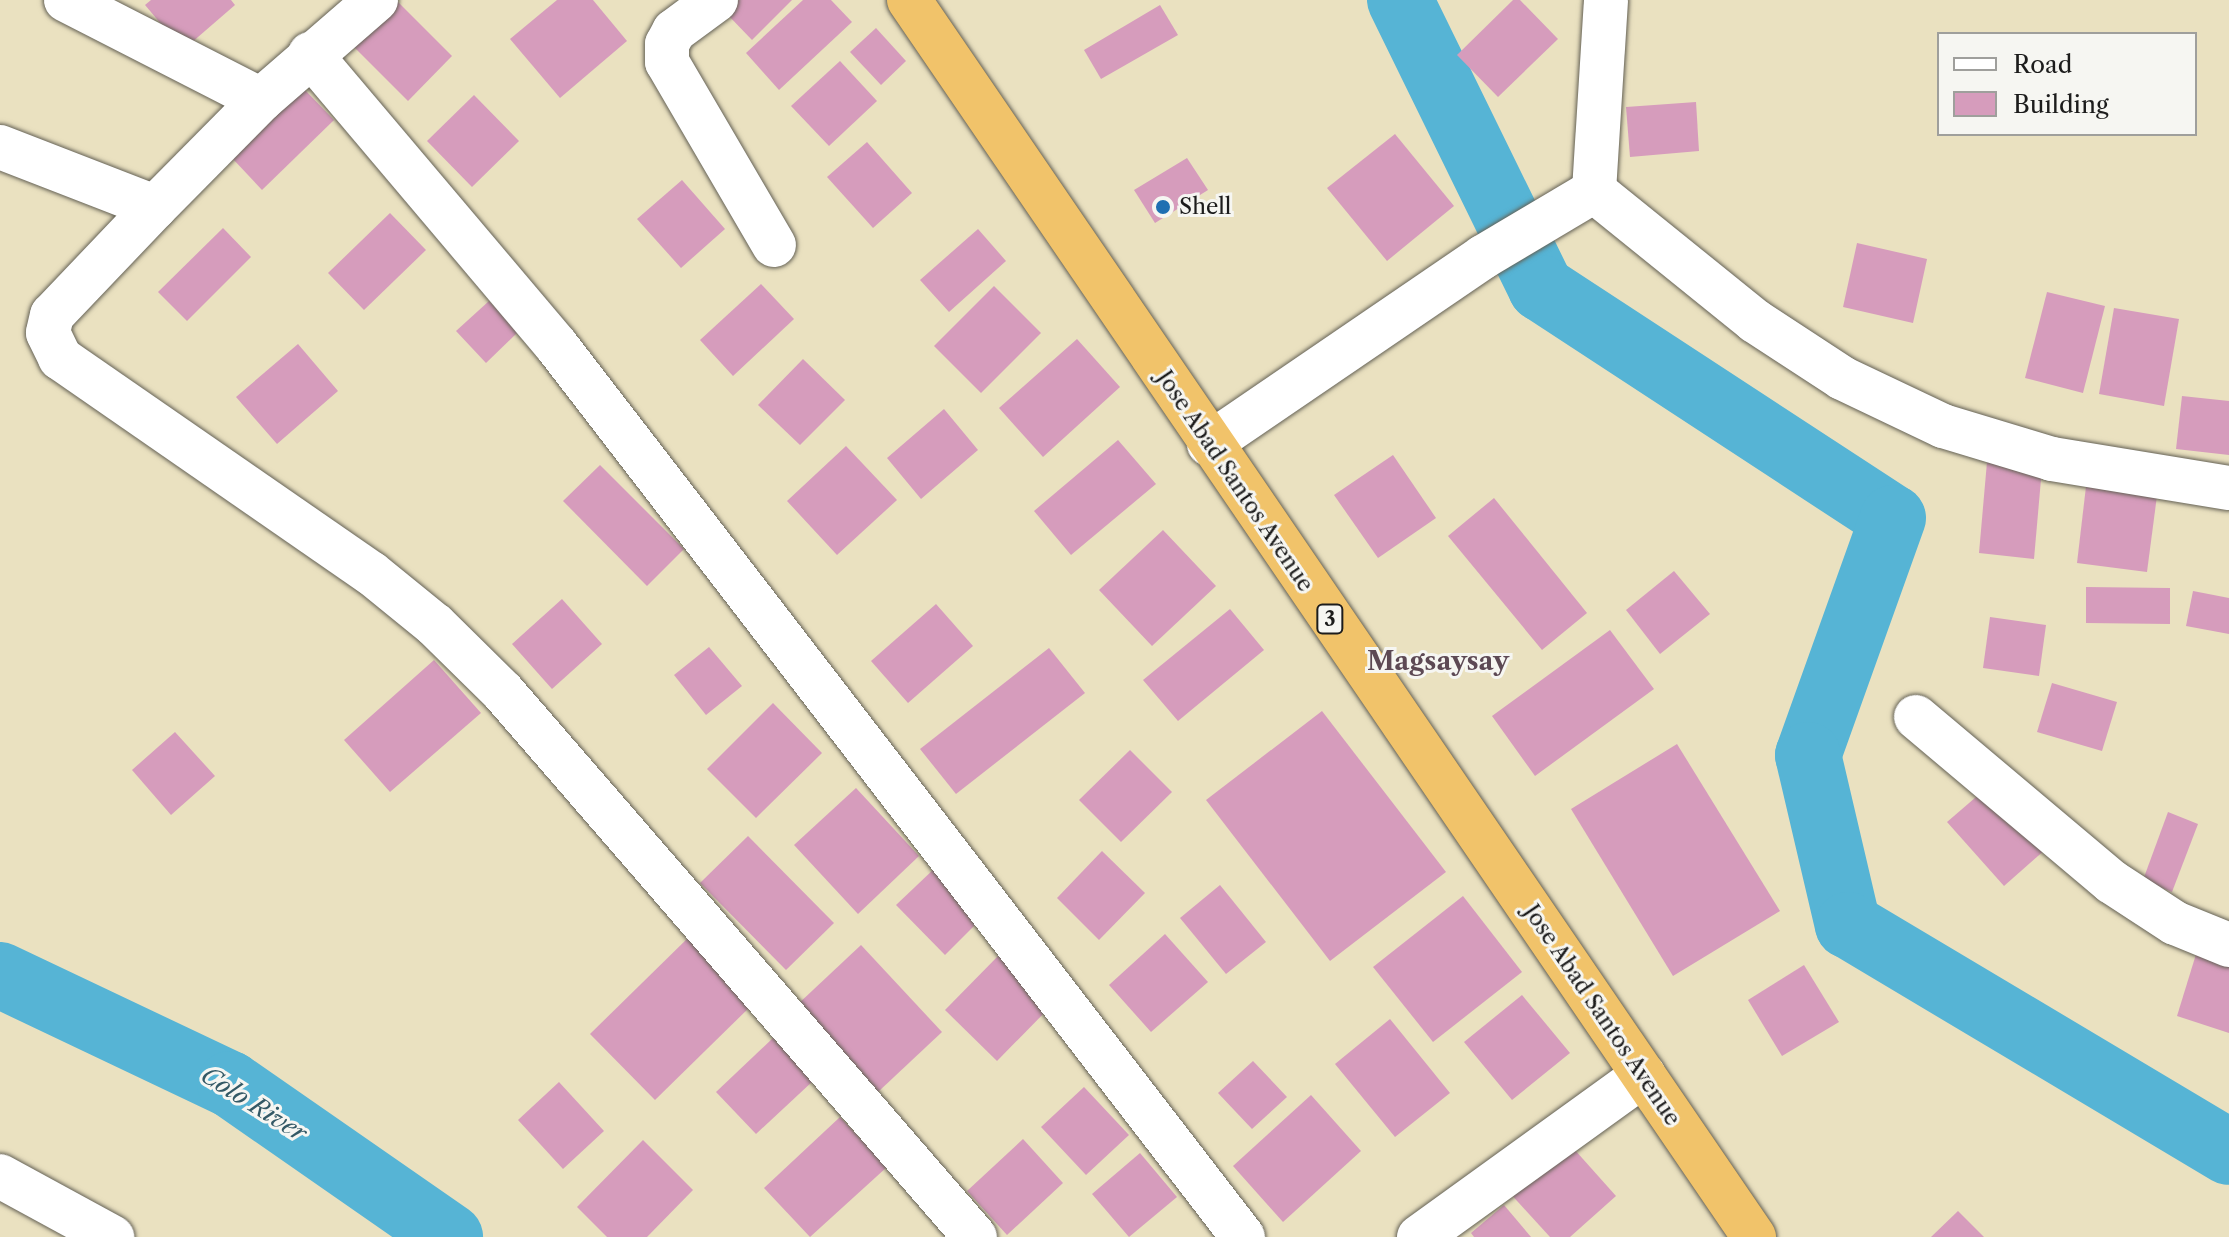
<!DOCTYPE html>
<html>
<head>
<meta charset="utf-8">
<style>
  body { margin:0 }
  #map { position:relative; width:2229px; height:1237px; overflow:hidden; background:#eae1c0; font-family:"Libre Caslon Text",serif }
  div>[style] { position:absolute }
  .river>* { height:66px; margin:-33px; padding:0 33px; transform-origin:33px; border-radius:33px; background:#56b4d5 }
  .building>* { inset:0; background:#d69cbc }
  .roads { filter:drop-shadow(0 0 2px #646155) drop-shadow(0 0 2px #646155) }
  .minor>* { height:44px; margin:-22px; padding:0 22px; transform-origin:22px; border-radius:22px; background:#fff }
  .highway>* { height:44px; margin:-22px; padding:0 22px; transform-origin:22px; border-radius:22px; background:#f1c36a }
  .dots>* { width:22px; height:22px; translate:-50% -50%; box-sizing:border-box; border:4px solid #f6f6f2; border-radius:50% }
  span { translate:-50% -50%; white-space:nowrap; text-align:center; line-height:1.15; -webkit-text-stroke:6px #f6f6f2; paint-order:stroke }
  .shield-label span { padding:2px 6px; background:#f6f6f2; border:2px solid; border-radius:6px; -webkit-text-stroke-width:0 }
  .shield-label { font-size:20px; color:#1c1c1c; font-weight:700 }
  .poi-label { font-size:22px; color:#1c1c1c }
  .left { translate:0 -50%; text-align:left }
  .street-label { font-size:22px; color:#1c1c1c }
  .water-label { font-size:24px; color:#335966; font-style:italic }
  .quarter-label { font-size:26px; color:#5d4954; font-weight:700 }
  .legend { position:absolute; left:1937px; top:32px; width:260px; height:104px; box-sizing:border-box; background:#f6f6f2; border:2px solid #9f9f9c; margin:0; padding:10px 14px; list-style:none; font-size:24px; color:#1c1c1c }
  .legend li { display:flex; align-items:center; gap:16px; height:40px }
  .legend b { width:40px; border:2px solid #9f9f9c }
</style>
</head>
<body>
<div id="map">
  <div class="river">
    <i style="left:1400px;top:0;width:321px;rotate:63.9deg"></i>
    <i style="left:1541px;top:288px;width:420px;rotate:33.2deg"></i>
    <i style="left:1893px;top:518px;width:252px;rotate:109.7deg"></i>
    <i style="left:1808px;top:755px;width:175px;rotate:76.8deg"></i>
    <i style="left:1848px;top:925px;width:443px;rotate:30.8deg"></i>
    <i style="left:0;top:975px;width:255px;rotate:25.4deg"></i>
    <i style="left:230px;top:1084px;width:268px;rotate:34.8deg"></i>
  </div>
  <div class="building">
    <i style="clip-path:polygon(151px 0,231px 0,235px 5px,183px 50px,145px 5px)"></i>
    <i style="clip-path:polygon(396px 0,452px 56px,408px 101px,349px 42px)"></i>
    <i style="clip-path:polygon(557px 0,593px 0,627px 41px,560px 98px,510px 39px)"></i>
    <i style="clip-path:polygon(739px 0,792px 0,752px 40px,726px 13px)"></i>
    <i style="clip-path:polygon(803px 0,831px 0,852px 22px,779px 90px,746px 53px)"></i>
    <i style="clip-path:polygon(1513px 0,1520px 0,1558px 39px,1498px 97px,1457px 55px)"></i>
    <i style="clip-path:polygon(1160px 5px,1178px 35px,1101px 79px,1084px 50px)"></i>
    <i style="clip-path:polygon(876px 28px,906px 61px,881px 85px,850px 52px)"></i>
    <i style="clip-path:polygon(840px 61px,877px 101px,829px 146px,791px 106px)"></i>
    <i style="clip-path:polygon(304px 89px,334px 120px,262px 190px,232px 158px)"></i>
    <i style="clip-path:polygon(474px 95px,519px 141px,472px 187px,427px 141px)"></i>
    <i style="clip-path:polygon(1696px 102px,1699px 151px,1630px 157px,1626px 107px)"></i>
    <i style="clip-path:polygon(1395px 134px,1454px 206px,1387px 261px,1327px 188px)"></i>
    <i style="clip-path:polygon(867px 142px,912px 193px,873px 228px,827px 177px)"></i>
    <i style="clip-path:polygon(1187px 158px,1208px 190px,1155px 223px,1134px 190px)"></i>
    <i style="clip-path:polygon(682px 180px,725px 229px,681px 268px,637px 219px)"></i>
    <i style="clip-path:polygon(390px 213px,426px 250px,364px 310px,328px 273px)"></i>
    <i style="clip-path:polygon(223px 228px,251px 257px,187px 321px,158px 292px)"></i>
    <i style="clip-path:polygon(978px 229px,1006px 261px,949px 312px,920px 280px)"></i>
    <i style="clip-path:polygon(1857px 243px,1927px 259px,1913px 323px,1843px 307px)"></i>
    <i style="clip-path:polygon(761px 284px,794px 319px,733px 376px,700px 340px)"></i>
    <i style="clip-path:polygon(994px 286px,1041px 333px,981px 393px,934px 346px)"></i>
    <i style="clip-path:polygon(2047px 292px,2105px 306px,2083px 393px,2025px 378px)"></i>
    <i style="clip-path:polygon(489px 301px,518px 332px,486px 363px,456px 331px)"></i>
    <i style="clip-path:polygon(2114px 308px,2179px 319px,2164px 406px,2099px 394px)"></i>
    <i style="clip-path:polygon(1077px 339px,1120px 387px,1043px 457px,999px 408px)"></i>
    <i style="clip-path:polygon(298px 344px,338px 391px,277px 444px,236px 397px)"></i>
    <i style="clip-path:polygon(803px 359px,845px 400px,800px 445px,758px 405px)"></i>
    <i style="clip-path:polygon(2182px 396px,2229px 401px,2229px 455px,2176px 449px)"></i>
    <i style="clip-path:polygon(944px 409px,978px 450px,921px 499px,887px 458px)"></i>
    <i style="clip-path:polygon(1118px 440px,1156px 484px,1071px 555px,1034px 511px)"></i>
    <i style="clip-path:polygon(846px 446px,897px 500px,837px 555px,787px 501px)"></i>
    <i style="clip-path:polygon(1393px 455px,1436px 518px,1378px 558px,1334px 495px)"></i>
    <i style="clip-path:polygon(1987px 462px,2042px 468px,2034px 559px,1979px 553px)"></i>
    <i style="clip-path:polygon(600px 465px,684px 549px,647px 586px,563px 501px)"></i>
    <i style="clip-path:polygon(2087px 478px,2158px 488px,2147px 572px,2077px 563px)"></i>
    <i style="clip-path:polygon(1494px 498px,1587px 613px,1542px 650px,1448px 536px)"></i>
    <i style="clip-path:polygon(1163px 530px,1216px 586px,1152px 646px,1099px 590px)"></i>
    <i style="clip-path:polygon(1674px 571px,1710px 614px,1660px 654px,1626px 610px)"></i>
    <i style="clip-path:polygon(2086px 587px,2170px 588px,2170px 624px,2086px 623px)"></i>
    <i style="clip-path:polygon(2193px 591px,2229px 598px,2229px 634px,2186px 626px)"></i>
    <i style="clip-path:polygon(562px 599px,602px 644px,552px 689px,512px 644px)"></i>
    <i style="clip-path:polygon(936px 604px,973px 646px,908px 703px,871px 661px)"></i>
    <i style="clip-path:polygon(1230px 609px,1264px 650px,1178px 721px,1143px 680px)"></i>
    <i style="clip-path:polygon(1990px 617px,2046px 625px,2039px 676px,1983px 668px)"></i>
    <i style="clip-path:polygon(1610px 630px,1654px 689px,1535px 776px,1492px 716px)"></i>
    <i style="clip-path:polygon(709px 647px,742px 686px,706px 715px,674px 675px)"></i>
    <i style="clip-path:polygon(1049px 648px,1085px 693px,956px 794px,920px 749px)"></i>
    <i style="clip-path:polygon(434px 660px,481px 713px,390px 792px,344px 740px)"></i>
    <i style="clip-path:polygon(2052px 683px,2117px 702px,2102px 751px,2037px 732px)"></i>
    <i style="clip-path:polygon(773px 703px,822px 753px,756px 818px,707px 769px)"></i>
    <i style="clip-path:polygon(1322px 711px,1446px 872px,1330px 961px,1206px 800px)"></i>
    <i style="clip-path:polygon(175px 732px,215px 776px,171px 815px,132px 770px)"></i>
    <i style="clip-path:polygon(1677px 744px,1780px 911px,1673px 976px,1571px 809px)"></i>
    <i style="clip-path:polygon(1130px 750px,1172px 792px,1121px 842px,1079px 800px)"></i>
    <i style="clip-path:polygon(1990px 785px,2046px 849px,2004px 886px,1947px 822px)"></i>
    <i style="clip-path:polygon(856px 788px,919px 856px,858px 914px,794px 845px)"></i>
    <i style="clip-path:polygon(2168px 812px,2198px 824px,2172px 892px,2143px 880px)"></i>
    <i style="clip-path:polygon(748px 836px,834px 923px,786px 970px,700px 883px)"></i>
    <i style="clip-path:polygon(1102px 851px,1145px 893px,1099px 940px,1057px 898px)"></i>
    <i style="clip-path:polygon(935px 868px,983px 917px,945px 955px,896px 905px)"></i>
    <i style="clip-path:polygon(1220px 885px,1266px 942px,1226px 974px,1180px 918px)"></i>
    <i style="clip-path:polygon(1463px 896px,1522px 972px,1433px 1042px,1373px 967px)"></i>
    <i style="clip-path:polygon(1165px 934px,1208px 982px,1151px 1032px,1109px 985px)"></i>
    <i style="clip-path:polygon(691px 935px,756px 1001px,655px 1100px,590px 1034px)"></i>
    <i style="clip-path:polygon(861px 945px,942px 1032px,878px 1092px,797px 1005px)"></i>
    <i style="clip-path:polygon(2197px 951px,2229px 961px,2229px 1033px,2177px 1016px)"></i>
    <i style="clip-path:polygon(1000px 954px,1052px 1005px,997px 1061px,945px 1010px)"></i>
    <i style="clip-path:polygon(1804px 965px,1839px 1022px,1782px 1056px,1748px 1000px)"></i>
    <i style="clip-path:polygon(1522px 995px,1570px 1053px,1512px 1100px,1464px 1042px)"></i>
    <i style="clip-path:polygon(1390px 1019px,1450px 1093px,1395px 1137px,1335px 1064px)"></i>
    <i style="clip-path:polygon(773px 1038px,813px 1081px,756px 1134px,716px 1092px)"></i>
    <i style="clip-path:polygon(1253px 1061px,1287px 1097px,1252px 1129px,1218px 1093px)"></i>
    <i style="clip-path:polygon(559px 1082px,604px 1131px,563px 1169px,518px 1120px)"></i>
    <i style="clip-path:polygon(1084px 1087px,1129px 1135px,1086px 1175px,1041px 1127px)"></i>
    <i style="clip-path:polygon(1311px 1095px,1361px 1151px,1283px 1222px,1233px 1166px)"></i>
    <i style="clip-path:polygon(840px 1117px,887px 1167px,810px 1237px,764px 1188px)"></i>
    <i style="clip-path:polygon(1023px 1139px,1063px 1183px,1007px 1235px,967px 1191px)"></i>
    <i style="clip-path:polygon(643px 1140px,693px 1190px,647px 1237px,607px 1237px,577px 1207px)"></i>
    <i style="clip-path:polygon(1566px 1140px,1616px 1196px,1570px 1237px,1550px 1237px,1508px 1191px)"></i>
    <i style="clip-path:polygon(1140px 1153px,1177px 1197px,1129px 1237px,1092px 1194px)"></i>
    <i style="clip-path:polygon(1504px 1205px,1531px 1237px,1474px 1237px,1471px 1233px)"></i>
    <i style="clip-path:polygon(1958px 1211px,1984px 1237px,1931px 1237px)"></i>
  </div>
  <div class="roads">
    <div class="minor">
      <i style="left:66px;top:0;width:219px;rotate:27.1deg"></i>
      <i style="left:376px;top:0;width:152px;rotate:139deg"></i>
      <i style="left:261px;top:100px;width:151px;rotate:134.7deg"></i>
      <i style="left:155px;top:207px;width:149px;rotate:133.6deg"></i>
      <i style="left:52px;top:315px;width:18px;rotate:103deg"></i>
      <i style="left:48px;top:333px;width:28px;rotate:64deg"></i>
      <i style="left:60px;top:358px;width:378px;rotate:34.7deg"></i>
      <i style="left:371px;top:573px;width:82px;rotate:39.1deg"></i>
      <i style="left:435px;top:625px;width:95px;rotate:44.6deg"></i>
      <i style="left:503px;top:692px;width:721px;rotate:49.11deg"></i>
      <i style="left:716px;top:0;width:52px;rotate:143.6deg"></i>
      <i style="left:674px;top:31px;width:15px;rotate:118deg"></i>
      <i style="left:667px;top:44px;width:18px;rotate:90deg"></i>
      <i style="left:667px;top:62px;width:212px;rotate:59.7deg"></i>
      <i style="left:310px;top:54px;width:381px;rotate:49.8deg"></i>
      <i style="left:556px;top:345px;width:1126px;rotate:52.4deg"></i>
      <i style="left:0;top:147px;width:166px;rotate:21.2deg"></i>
      <i style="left:1594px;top:191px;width:207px;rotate:38.9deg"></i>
      <i style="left:1755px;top:321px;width:104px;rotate:33.2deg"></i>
      <i style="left:1842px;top:378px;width:112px;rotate:25.4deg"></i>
      <i style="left:1943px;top:426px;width:114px;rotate:16.8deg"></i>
      <i style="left:2052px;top:459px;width:179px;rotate:9.3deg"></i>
      <i style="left:1594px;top:191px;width:191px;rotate:-86.4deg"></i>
      <i style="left:1209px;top:444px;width:332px;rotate:-34.3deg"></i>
      <i style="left:1483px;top:257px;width:129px;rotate:-30.7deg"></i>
      <i style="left:1916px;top:717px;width:256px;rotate:40.1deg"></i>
      <i style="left:2112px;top:882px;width:75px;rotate:33.1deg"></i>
      <i style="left:2175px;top:923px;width:58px;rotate:22.2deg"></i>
      <i style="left:0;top:1176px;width:128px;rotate:28.6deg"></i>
      <i style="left:1419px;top:1237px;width:277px;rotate:-35.8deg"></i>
    </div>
    <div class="highway">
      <i style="left:909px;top:0;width:1498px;rotate:55.66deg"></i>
    </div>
  </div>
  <div class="dots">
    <i style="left:1163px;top:207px;background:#1f6fb2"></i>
  </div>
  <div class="shield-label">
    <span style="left:1330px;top:619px">3</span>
  </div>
  <div class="poi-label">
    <span class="left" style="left:1179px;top:207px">Shell</span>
  </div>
  <div class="street-label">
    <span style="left:1235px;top:481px;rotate:56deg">Jose Abad Santos Avenue</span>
    <span style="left:1602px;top:1015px;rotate:56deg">Jose Abad Santos Avenue</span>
  </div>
  <div class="water-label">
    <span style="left:254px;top:1104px;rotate:32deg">Colo River</span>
  </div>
  <div class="quarter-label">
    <span style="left:1438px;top:662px">Magsaysay</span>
  </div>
  <ul class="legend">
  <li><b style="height:10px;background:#fff"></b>Road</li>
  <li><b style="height:22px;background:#d69cbc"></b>Building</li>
  </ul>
</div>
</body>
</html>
